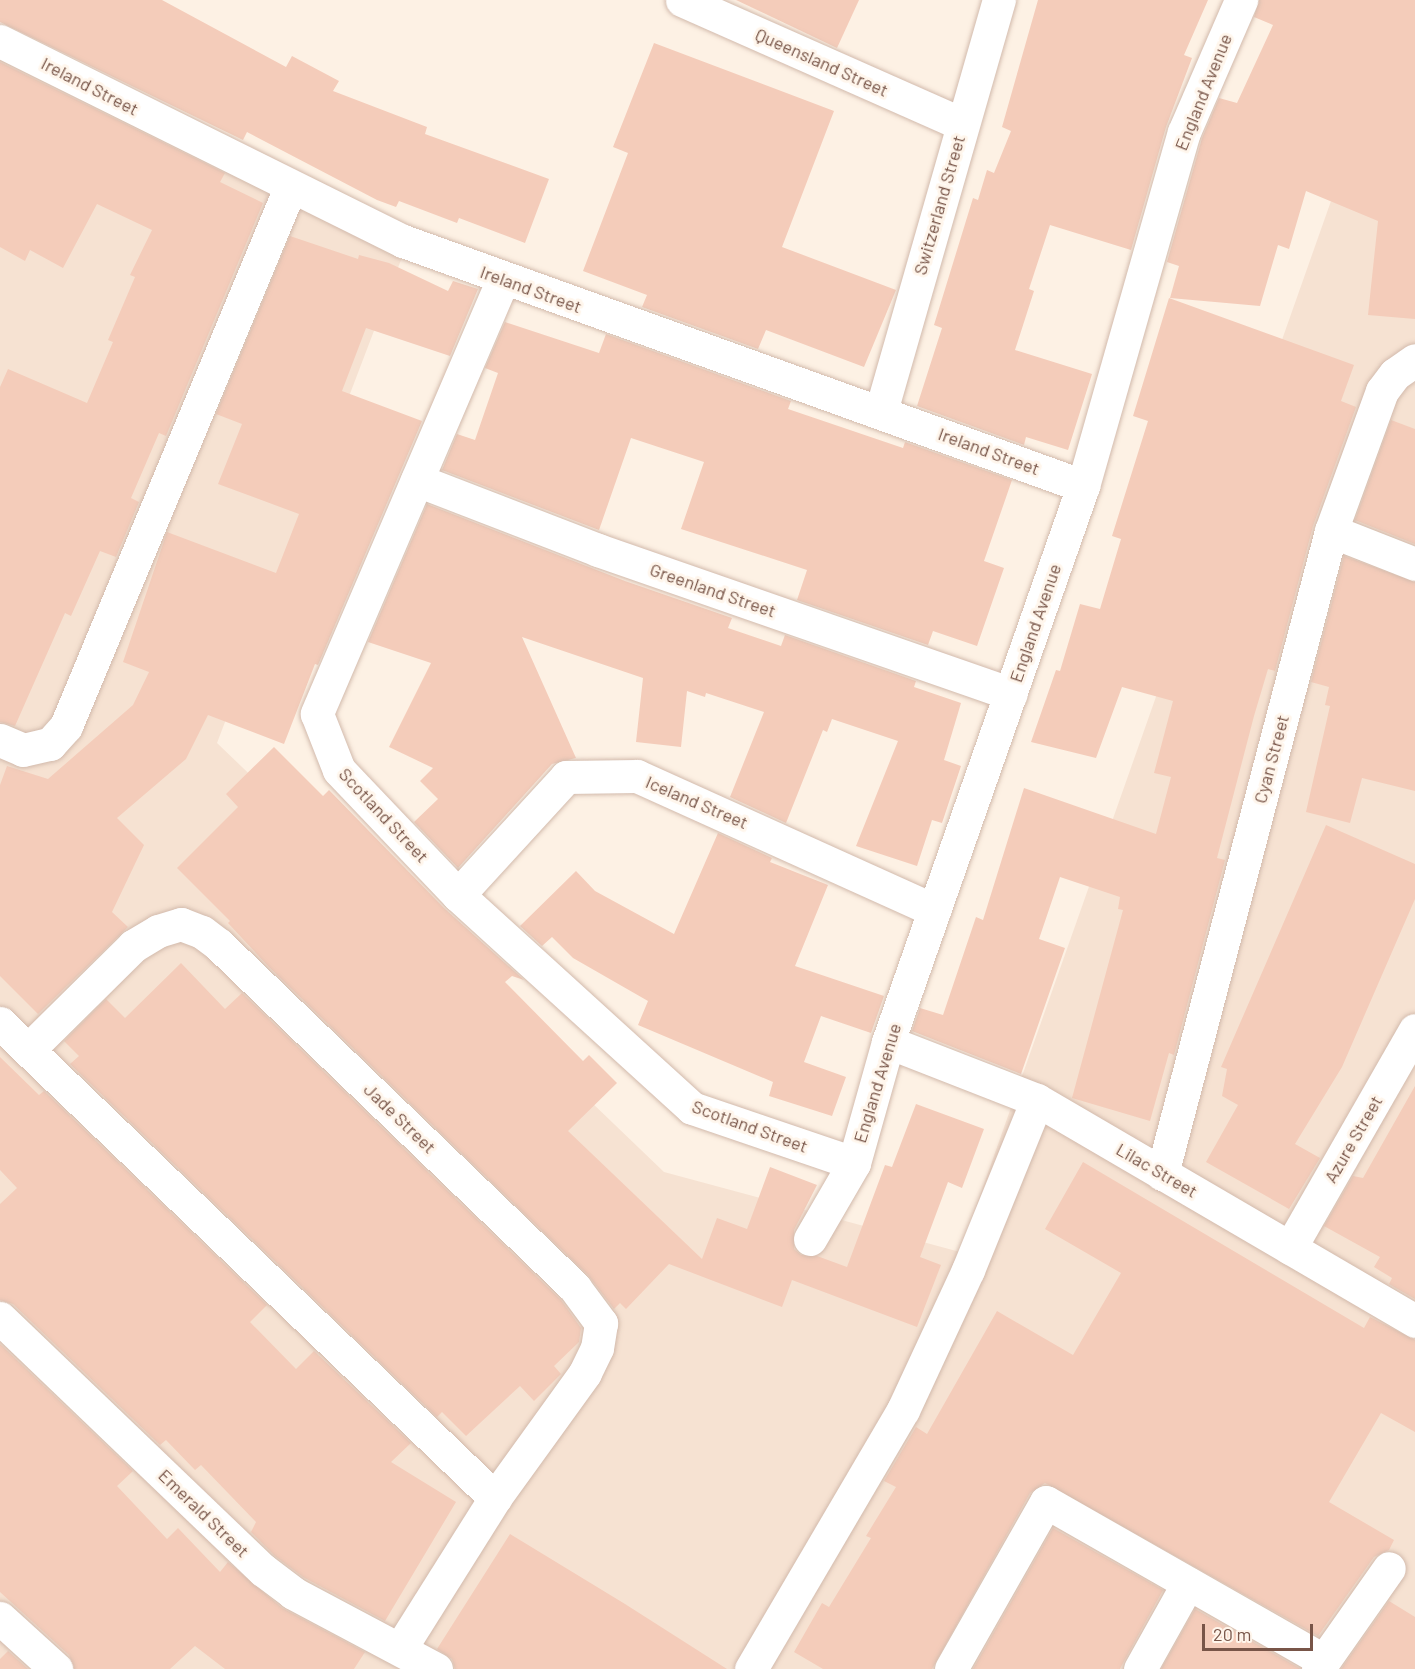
<!DOCTYPE html>
<html>
<head>
<meta charset="utf-8">
<style>
  body { margin:0 }
  #map { position:relative; width:1415px; height:1669px; overflow:hidden; background:#fdf1e4; font-family:Barlow,sans-serif }
  div>[style] { position:absolute }
  .residential>* { inset:0; background:#f6e2d2 }
  .building>* { inset:0; background:#f4ccba }
  .roads { filter:drop-shadow(0 0 2px #d2baac) drop-shadow(0 0 2px #d2baac) }
  .minor>* { height:33px; margin:-16.5px; padding:0 16.5px; transform-origin:16.5px; border-radius:16.5px; background:#fff }
  span { translate:-50% -50%; white-space:nowrap; text-align:center; line-height:1.15; -webkit-text-stroke:6px #fff6ec; paint-order:stroke }
  .street-label { font-size:18px; color:#785548 }
  .scale { position:absolute; left:1202px; top:1624px; width:111px; height:27px; box-sizing:border-box; border:3px solid #785548; border-top:0; padding-left:8px; font-size:18px; line-height:21px; white-space:nowrap; color:#785548; -webkit-text-stroke:4px #fff6ec; paint-order:stroke }
</style>
</head>
<body>
<div id="map">
  <div class="residential">
    <i style="clip-path:polygon(0 28px,412px 231px,217px 743px,664px 1172px,960px 1252px,1331px 201px,1415px 233px,1415px 1669px,0 1669px)"></i>
  </div>
  <div class="building">
    <i style="clip-path:polygon(0 0,162px 0,286px 67px,292px 56px,339px 81px,333px 91px,427px 127px,425px 134px,549px 179px,525px 243px,459px 218px,457px 223px,399px 201px,396px 207px,377px 200px,247px 132px,243px 140px,0 22px)"></i>
    <i style="clip-path:polygon(736px 0,859px 0,837px 48px)"></i>
    <i style="clip-path:polygon(1038px 0,1208px 0,1184px 55px,1192px 58px,1166px 127px,1131px 250px,1050px 225px,1029px 289px,1034px 291px,1015px 350px,1092px 374px,1068px 450px,1026px 437px,1024px 445px,917px 406px,942px 328px,934px 325px,973px 198px,978px 200px,987px 170px,994px 173px,1011px 131px,1002px 127px)"></i>
    <i style="clip-path:polygon(1259px 0,1415px 0,1415px 319px,1368px 315px,1378px 221px,1306px 191px,1289px 249px,1278px 245px,1260px 306px,1170px 298px,1179px 266px,1167px 262px,1202px 138px,1219px 98px,1237px 103px,1273px 25px,1254px 17px)"></i>
    <i style="clip-path:polygon(654px 43px,834px 111px,782px 247px,896px 290px,864px 367px,766px 330px,758px 349px,642px 307px,647px 295px,583px 271px,628px 153px,613px 147px)"></i>
    <i style="clip-path:polygon(0 62px,225px 173px,220px 182px,263px 203px,166px 436px,159px 433px,131px 498px,139px 502px,116px 557px,100px 551px,71px 616px,65px 613px,15px 726px,0 722px,0 387px,8px 369px,87px 403px,113px 342px,108px 340px,135px 277px,130px 275px,152px 230px,97px 204px,63px 268px,30px 250px,25px 261px,0 247px)"></i>
    <i style="clip-path:polygon(290px 236px,358px 259px,359px 255px,389px 263px,448px 291px,453px 281px,478px 289px,450px 356px,366px 328px,342px 391px,422px 421px,318px 665px,315px 664px,284px 744px,208px 715px,186px 759px,117px 818px,144px 845px,112px 912px,128px 927px,38px 1014px,0 976px,0 785px,7px 766px,48px 779px,133px 705px,149px 672px,123px 662px,167px 532px,276px 573px,299px 514px,218px 484px,242px 424px,216px 414px)"></i>
    <i style="clip-path:polygon(1169px 298px,1354px 365px,1341px 401px,1356px 407px,1313px 526px,1275px 671px,1268px 669px,1254px 716px,1217px 858px,1225px 860px,1174px 1055px,1169px 1053px,1150px 1121px,1072px 1098px,1123px 910px,1118px 909px,1120px 897px,1060px 877px,1039px 939px,1065px 948px,1021px 1074px,912px 1031px,920px 1008px,943px 1015px,976px 917px,983px 920px,1024px 788px,1156px 834px,1171px 777px,1154px 773px,1173px 701px,1122px 687px,1096px 758px,1031px 742px,1056px 670px,1060px 671px,1080px 604px,1100px 609px,1121px 539px,1112px 536px,1148px 421px,1133px 416px)"></i>
    <i style="clip-path:polygon(505px 322px,599px 353px,606px 334px,791px 401px,788px 409px,903px 448px,905px 442px,1012px 480px,984px 561px,1004px 568px,977px 646px,933px 631px,928px 645px,797px 600px,807px 570px,681px 529px,704px 462px,631px 438px,599px 530px,442px 470px,457px 434px,475px 440px,498px 373px,485px 368px)"></i>
    <i style="clip-path:polygon(1391px 420px,1415px 429px,1415px 544px,1355px 520px)"></i>
    <i style="clip-path:polygon(427px 504px,625px 581px,732px 618px,728px 628px,781px 646px,785px 635px,916px 681px,914px 687px,961px 703px,944px 760px,961px 766px,942px 823px,932px 820px,917px 866px,856px 846px,898px 741px,832px 719px,827px 732px,823px 730px,786px 823px,730px 797px,764px 712px,706px 693px,705px 697px,687px 691px,681px 747px,636px 742px,643px 678px,522px 637px,576px 758px,552px 764px,458px 868px,414px 822px,438px 799px,420px 781px,433px 768px,389px 747px,431px 663px,368px 642px)"></i>
    <i style="clip-path:polygon(1344px 556px,1415px 582px,1415px 791px,1362px 778px,1350px 823px,1306px 812px,1330px 706px,1325px 705px,1329px 687px,1311px 682px)"></i>
    <i style="clip-path:polygon(274px 747px,323px 796px,329px 790px,444px 908px,524px 980px,512px 976px,505px 982px,583px 1061px,589px 1055px,617px 1083px,568px 1131px,702px 1259px,717px 1218px,747px 1229px,770px 1167px,817px 1185px,794px 1230px,794px 1249px,801px 1255px,817px 1256px,847px 1267px,885px 1165px,892px 1167px,916px 1104px,984px 1129px,962px 1188px,948px 1182px,920px 1257px,941px 1265px,917px 1327px,792px 1280px,782px 1307px,669px 1264px,626px 1309px,620px 1303px,614px 1309px,588px 1275px,269px 967px,228px 923px,230px 921px,177px 868px,238px 807px,226px 794px)"></i>
    <i style="clip-path:polygon(1326px 825px,1415px 864px,1415px 899px,1342px 1067px,1295px 1144px,1320px 1158px,1289px 1209px,1206px 1162px,1238px 1105px,1222px 1096px,1227px 1069px,1221px 1067px)"></i>
    <i style="clip-path:polygon(718px 833px,772px 858px,770px 862px,828px 885px,795px 966px,884px 996px,871px 1033px,821px 1016px,804px 1062px,846px 1077px,832px 1116px,769px 1096px,773px 1082px,638px 1025px,648px 1001px,573px 958px,552px 937px,542px 946px,520px 926px,576px 871px,595px 891px,674px 934px)"></i>
    <i style="clip-path:polygon(181px 963px,225px 1009px,242px 993px,561px 1300px,581px 1328px,579px 1342px,554px 1366px,561px 1374px,534px 1401px,520px 1386px,466px 1436px,442px 1412px,437px 1417px,70px 1064px,79px 1056px,64px 1041px,106px 999px,125px 1018px)"></i>
    <i style="clip-path:polygon(0 1057px,39px 1095px,44px 1091px,267px 1305px,250px 1322px,296px 1369px,314px 1351px,411px 1443px,391px 1462px,456px 1502px,385px 1621px,303px 1577px,275px 1556px,251px 1532px,256px 1522px,201px 1465px,195px 1470px,166px 1440px,160px 1445px,13px 1304px,0 1300px,0 1204px,17px 1188px,0 1170px)"></i>
    <i style="clip-path:polygon(1415px 1086px,1415px 1299px,1389px 1284px,1392px 1278px,1374px 1267px,1380px 1257px,1324px 1226px,1353px 1176px,1363px 1178px)"></i>
    <i style="clip-path:polygon(1083px 1162px,1364px 1328px,1370px 1317px,1415px 1340px,1415px 1432px,1381px 1413px,1329px 1502px,1394px 1540px,1389px 1550px,1374px 1557px,1318px 1636px,1045px 1483px,1030px 1493px,932px 1669px,823px 1669px,794px 1652px,822px 1603px,829px 1607px,871px 1538px,866px 1536px,896px 1487px,884px 1481px,916px 1427px,927px 1434px,997px 1311px,1073px 1355px,1121px 1273px,1045px 1229px)"></i>
    <i style="clip-path:polygon(0 1344px,133px 1471px,117px 1486px,167px 1539px,178px 1528px,220px 1572px,228px 1562px,282px 1608px,365px 1652px,354px 1669px,225px 1669px,195px 1646px,170px 1669px,74px 1669px,69px 1655px,0 1592px)"></i>
    <i style="clip-path:polygon(1053px 1528px,1163px 1590px,1122px 1665px,1120px 1669px,973px 1669px)"></i>
    <i style="clip-path:polygon(510px 1534px,625px 1604px,727px 1669px,455px 1669px,452px 1659px,437px 1649px)"></i>
    <i style="clip-path:polygon(1389px 1601px,1415px 1617px,1415px 1669px,1341px 1669px)"></i>
    <i style="clip-path:polygon(1195px 1609px,1299px 1668px,1300px 1669px,1161px 1669px)"></i>
    <i style="clip-path:polygon(8px 1651px,28px 1669px,0 1669px,0 1659px)"></i>
  </div>
  <div class="roads">
    <div class="minor">
      <i style="left:682px;top:0;width:306px;rotate:23.9deg"></i>
      <i style="left:0;top:41px;width:450px;rotate:26.4deg"></i>
      <i style="left:403px;top:241px;width:723px;rotate:19.81deg"></i>
      <i style="left:503px;top:279px;width:473px;rotate:113.2deg"></i>
      <i style="left:317px;top:714px;width:60px;rotate:68.6deg"></i>
      <i style="left:339px;top:770px;width:173px;rotate:46.4deg"></i>
      <i style="left:458px;top:895px;width:316px;rotate:42.3deg"></i>
      <i style="left:692px;top:1108px;width:171px;rotate:18.8deg"></i>
      <i style="left:881px;top:411px;width:428px;rotate:-74deg"></i>
      <i style="left:417px;top:480px;width:194px;rotate:21.1deg"></i>
      <i style="left:598px;top:550px;width:437px;rotate:19.2deg"></i>
      <i style="left:1331px;top:531px;width:90px;rotate:21.4deg"></i>
      <i style="left:0;top:740px;width:25px;rotate:23deg"></i>
      <i style="left:23px;top:750px;width:28px;rotate:-13deg"></i>
      <i style="left:50px;top:744px;width:24px;rotate:-48deg"></i>
      <i style="left:66px;top:726px;width:583px;rotate:-67.4deg"></i>
      <i style="left:458px;top:895px;width:160px;rotate:-47.5deg"></i>
      <i style="left:566px;top:777px;width:71px;rotate:-0.8deg"></i>
      <i style="left:637px;top:776px;width:326px;rotate:24.3deg"></i>
      <i style="left:0;top:1023px;width:686px;rotate:43.82deg"></i>
      <i style="left:495px;top:1498px;width:178px;rotate:122.2deg"></i>
      <i style="left:888px;top:1042px;width:160px;rotate:21.3deg"></i>
      <i style="left:1037px;top:1100px;width:438px;rotate:30.3deg"></i>
      <i style="left:28px;top:1050px;width:148px;rotate:-44.7deg"></i>
      <i style="left:133px;top:946px;width:29px;rotate:-31deg"></i>
      <i style="left:158px;top:931px;width:24px;rotate:-17deg"></i>
      <i style="left:181px;top:924px;width:22px;rotate:21deg"></i>
      <i style="left:202px;top:932px;width:21px;rotate:37deg"></i>
      <i style="left:219px;top:945px;width:494px;rotate:43.9deg"></i>
      <i style="left:575px;top:1288px;width:44px;rotate:53.4deg"></i>
      <i style="left:601px;top:1323px;width:25px;rotate:99deg"></i>
      <i style="left:597px;top:1348px;width:28px;rotate:116deg"></i>
      <i style="left:585px;top:1373px;width:154px;rotate:125.8deg"></i>
      <i style="left:1162px;top:1174px;width:665px;rotate:-75.27deg"></i>
      <i style="left:1331px;top:531px;width:149px;rotate:-70deg"></i>
      <i style="left:1382px;top:391px;width:21px;rotate:-53deg"></i>
      <i style="left:1395px;top:374px;width:24px;rotate:-35deg"></i>
      <i style="left:810px;top:1239px;width:88px;rotate:-59.9deg"></i>
      <i style="left:854px;top:1163px;width:126px;rotate:-74.3deg"></i>
      <i style="left:888px;top:1042px;width:589px;rotate:-70.67deg"></i>
      <i style="left:1083px;top:486px;width:368px;rotate:-74.1deg"></i>
      <i style="left:1184px;top:132px;width:144px;rotate:-66.6deg"></i>
      <i style="left:1290px;top:1248px;width:251px;rotate:-60.2deg"></i>
      <i style="left:0;top:1318px;width:364px;rotate:43.8deg"></i>
      <i style="left:263px;top:1570px;width:38px;rotate:37deg"></i>
      <i style="left:293px;top:1593px;width:162px;rotate:28deg"></i>
      <i style="left:0;top:1618px;width:76px;rotate:42.3deg"></i>
      <i style="left:751px;top:1669px;width:300px;rotate:-59.6deg"></i>
      <i style="left:903px;top:1410px;width:154px;rotate:-65.1deg"></i>
      <i style="left:968px;top:1270px;width:183px;rotate:-67.9deg"></i>
      <i style="left:951px;top:1669px;width:192px;rotate:-60.4deg"></i>
      <i style="left:1046px;top:1502px;width:319px;rotate:29.7deg"></i>
      <i style="left:1140px;top:1669px;width:98px;rotate:-60.8deg"></i>
      <i style="left:1318px;top:1669px;width:123px;rotate:-54.9deg"></i>
    </div>
  </div>
  <div class="street-label">
    <span style="left:822px;top:62px;rotate:24deg">Queensland Street</span>
    <span style="left:90px;top:86px;rotate:27deg">Ireland Street</span>
    <span style="left:1203px;top:92px;rotate:-68deg">England Avenue</span>
    <span style="left:939px;top:205px;rotate:-74deg">Switzerland Street</span>
    <span style="left:531px;top:289px;rotate:20deg">Ireland Street</span>
    <span style="left:989px;top:451px;rotate:20deg">Ireland Street</span>
    <span style="left:713px;top:590px;rotate:19deg">Greenland Street</span>
    <span style="left:1035px;top:623px;rotate:-71deg">England Avenue</span>
    <span style="left:1271px;top:759px;rotate:-75deg">Cyan Street</span>
    <span style="left:697px;top:802px;rotate:23deg">Iceland Street</span>
    <span style="left:384px;top:815px;rotate:47deg">Scotland Street</span>
    <span style="left:877px;top:1083px;rotate:-73deg">England Avenue</span>
    <span style="left:400px;top:1118px;rotate:44deg">Jade Street</span>
    <span style="left:750px;top:1126px;rotate:20deg">Scotland Street</span>
    <span style="left:1353px;top:1139px;rotate:-60deg">Azure Street</span>
    <span style="left:1157px;top:1170px;rotate:30deg">Lilac Street</span>
    <span style="left:204px;top:1513px;rotate:44deg">Emerald Street</span>
  </div>
  <div class="scale">20 m</div>
</div>
</body>
</html>
